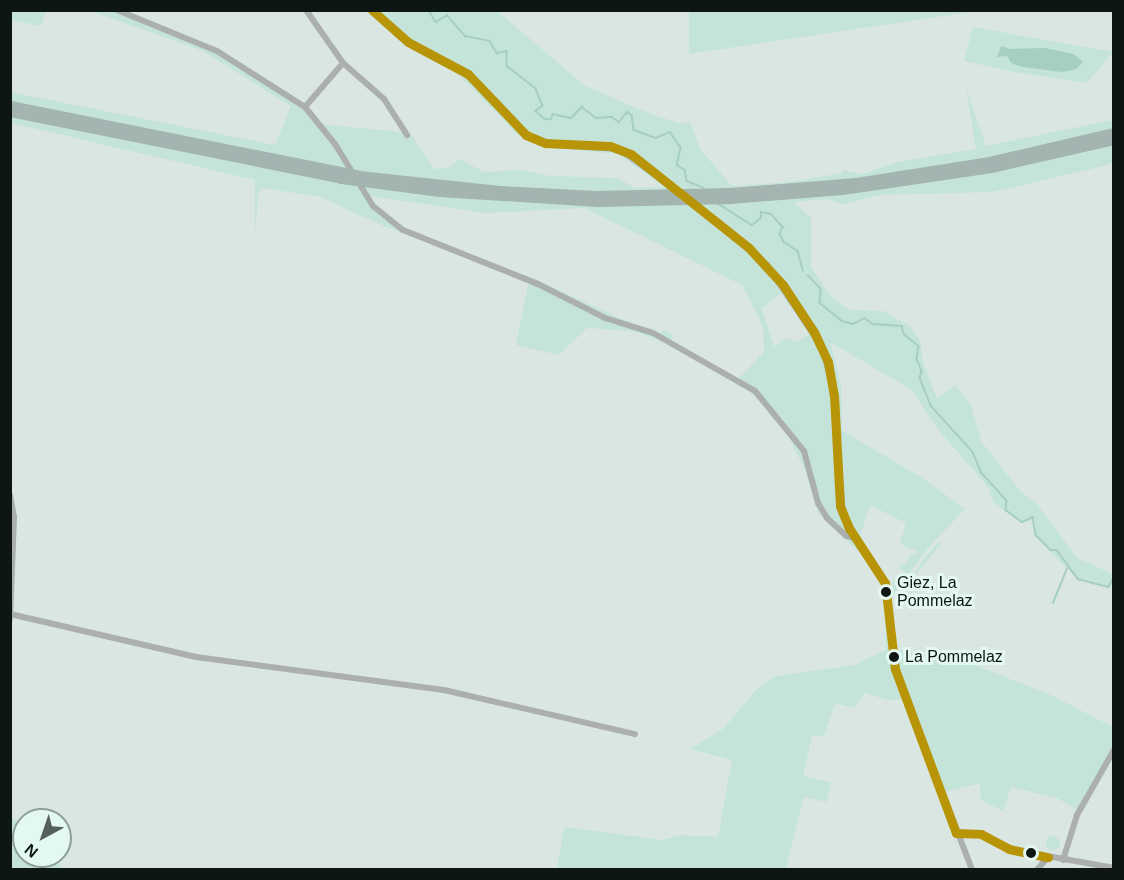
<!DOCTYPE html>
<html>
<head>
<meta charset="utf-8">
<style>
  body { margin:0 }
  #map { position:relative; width:1124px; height:880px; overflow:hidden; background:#dae6e2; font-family:Arial,sans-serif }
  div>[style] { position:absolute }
  .green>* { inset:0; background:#c4e4da }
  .round { border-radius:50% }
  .water>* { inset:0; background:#a6cec1 }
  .stream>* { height:1.5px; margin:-0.75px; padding:0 0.75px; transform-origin:0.75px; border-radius:0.75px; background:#a6cec1 }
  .minor>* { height:6px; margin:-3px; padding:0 3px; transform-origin:3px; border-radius:3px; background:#abb0af }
  .highway>* { height:9px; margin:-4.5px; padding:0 4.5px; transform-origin:4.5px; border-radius:4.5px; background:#a3b4b1 }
  .bus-1>* { height:9px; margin:-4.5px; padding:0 4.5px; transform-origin:4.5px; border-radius:4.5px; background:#b79506 }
  .dots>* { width:16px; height:16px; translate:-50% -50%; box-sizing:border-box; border:3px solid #e3f8f1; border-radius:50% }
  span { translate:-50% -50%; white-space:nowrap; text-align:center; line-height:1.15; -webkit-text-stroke:6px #e3f8f1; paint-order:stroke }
  .bus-label { font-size:16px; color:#0e1613 }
  .left { translate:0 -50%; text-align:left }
  .frame { position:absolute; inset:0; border:12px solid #0e1613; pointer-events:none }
  .north { position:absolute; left:12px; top:808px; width:60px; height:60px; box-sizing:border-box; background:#e3f8f1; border:2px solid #8e9e98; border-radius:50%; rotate:220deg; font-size:16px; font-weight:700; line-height:24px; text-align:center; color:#0e1613 }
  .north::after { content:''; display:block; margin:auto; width:21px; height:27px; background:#555f5b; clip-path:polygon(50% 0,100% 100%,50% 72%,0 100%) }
</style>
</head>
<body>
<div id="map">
  <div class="green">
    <i style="clip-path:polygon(evenodd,496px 10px,585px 86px,653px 115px,683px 124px,690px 121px,700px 149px,732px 186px,791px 182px,842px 173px,842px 170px,863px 174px,897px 162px,976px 149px,966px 87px,986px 146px,1113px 120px,1113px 163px,1100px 167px,992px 192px,881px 195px,844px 204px,827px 199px,794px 202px,811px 218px,811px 267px,831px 297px,850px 310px,883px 311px,910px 326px,920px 340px,923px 363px,937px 398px,956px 385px,971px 406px,981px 441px,1020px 491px,1037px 504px,1077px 558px,1113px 574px,1111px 587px,1080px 581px,1038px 540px,1032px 520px,1021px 523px,993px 502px,989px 488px,936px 427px,912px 390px,830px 342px,841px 384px,842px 431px,921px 477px,965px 509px,929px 547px,892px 597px,894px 578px,900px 581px,905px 571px,899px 568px,901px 564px,905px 565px,911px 553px,916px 555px,917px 551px,900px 544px,906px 523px,870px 505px,860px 536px,882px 576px,892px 655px,900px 650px,962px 660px,1053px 696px,1113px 727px,1113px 756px,1079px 811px,1057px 798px,1011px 787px,1003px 811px,981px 800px,980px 783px,945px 792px,907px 699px,888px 700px,864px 693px,854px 708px,835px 703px,824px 736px,812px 735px,803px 776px,831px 783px,826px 802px,804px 797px,786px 869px,557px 869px,564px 827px,662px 840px,682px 835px,718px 837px,732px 760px,691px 749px,724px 728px,756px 690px,776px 676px,855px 665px,886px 650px,885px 607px,878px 578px,860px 553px,818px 513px,805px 470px,788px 436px,755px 395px,668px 344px,633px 331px,587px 328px,559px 355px,516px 345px,529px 281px,521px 277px,524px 274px,619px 318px,661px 333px,664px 330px,673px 335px,670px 341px,738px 379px,764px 352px,763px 327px,742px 285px,585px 208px,486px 213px,370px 196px,373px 206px,411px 233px,388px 228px,320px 197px,263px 188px,258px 194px,255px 239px,255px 180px,11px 123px,10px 92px,275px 145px,291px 106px,203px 51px,91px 11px,117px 11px,208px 47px,305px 107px,320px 124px,410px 133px,434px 169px,448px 168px,460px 159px,484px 172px,520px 170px,551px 176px,618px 178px,635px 188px,664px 187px,618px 154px,544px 147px,518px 135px,457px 73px,400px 41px,366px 11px,496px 10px,785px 290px,814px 332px,796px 342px,786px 338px,774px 347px,762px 308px,785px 290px)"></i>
    <i style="clip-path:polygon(10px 11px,46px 11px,41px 26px,11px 20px)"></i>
    <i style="clip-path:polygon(689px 11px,689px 10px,977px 11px,689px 54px)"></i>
    <i style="clip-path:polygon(973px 27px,1113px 52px,1087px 83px,1014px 72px,964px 61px)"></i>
    <i style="clip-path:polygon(939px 542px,941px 544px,900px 593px,927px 555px)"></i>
    <i style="clip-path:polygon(10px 816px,24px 828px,24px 856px,51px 856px,64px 869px,11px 869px)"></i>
    <i class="round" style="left:1046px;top:836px;width:14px;height:14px"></i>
  </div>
  <div class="water">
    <i style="clip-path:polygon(1001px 46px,1011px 49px,1045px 48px,1073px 54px,1083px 62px,1076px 69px,1062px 72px,1023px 67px,1011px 63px,1007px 56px,997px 57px)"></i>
  </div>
  <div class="stream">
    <i style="left:429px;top:10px;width:14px;rotate:60deg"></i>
    <i style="left:436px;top:22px;width:13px;rotate:-32deg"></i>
    <i style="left:447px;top:15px;width:28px;rotate:49deg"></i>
    <i style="left:465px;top:36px;width:25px;rotate:11deg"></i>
    <i style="left:490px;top:41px;width:14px;rotate:60deg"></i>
    <i style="left:497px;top:53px;width:10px;rotate:-11deg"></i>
    <i style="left:507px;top:51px;width:15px;rotate:90deg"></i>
    <i style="left:507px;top:66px;width:37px;rotate:38deg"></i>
    <i style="left:536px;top:89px;width:18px;rotate:68deg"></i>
    <i style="left:543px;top:106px;width:9px;rotate:144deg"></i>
    <i style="left:536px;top:111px;width:12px;rotate:42deg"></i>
    <i style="left:545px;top:119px;width:6px"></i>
    <i style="left:551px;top:119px;width:5px;rotate:-68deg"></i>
    <i style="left:553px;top:114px;width:18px;rotate:13deg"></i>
    <i style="left:571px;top:118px;width:16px;rotate:-45deg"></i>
    <i style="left:582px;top:107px;width:18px;rotate:38deg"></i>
    <i style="left:596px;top:118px;width:16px;rotate:-4deg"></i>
    <i style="left:612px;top:117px;width:9px;rotate:36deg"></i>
    <i style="left:619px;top:122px;width:13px;rotate:-51deg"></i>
    <i style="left:627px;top:112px;width:6px;rotate:31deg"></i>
    <i style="left:632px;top:115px;width:15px;rotate:82deg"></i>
    <i style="left:634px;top:130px;width:23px;rotate:20deg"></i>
    <i style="left:656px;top:138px;width:15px;rotate:-23deg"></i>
    <i style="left:670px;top:132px;width:19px;rotate:55deg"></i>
    <i style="left:681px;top:148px;width:17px;rotate:103deg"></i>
    <i style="left:677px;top:165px;width:9px;rotate:32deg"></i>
    <i style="left:685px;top:170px;width:11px;rotate:80deg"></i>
    <i style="left:687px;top:181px;width:18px;rotate:22deg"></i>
    <i style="left:717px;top:203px;width:41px;rotate:32.2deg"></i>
    <i style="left:752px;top:225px;width:11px;rotate:-38deg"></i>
    <i style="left:761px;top:218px;width:6px;rotate:-90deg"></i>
    <i style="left:761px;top:212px;width:10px;rotate:11deg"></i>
    <i style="left:771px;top:214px;width:18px;rotate:47deg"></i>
    <i style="left:783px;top:227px;width:8px;rotate:113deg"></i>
    <i style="left:780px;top:234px;width:9px;rotate:63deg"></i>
    <i style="left:784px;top:242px;width:17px;rotate:33deg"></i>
    <i style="left:798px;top:251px;width:20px;rotate:75deg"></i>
    <i style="left:808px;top:275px;width:19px;rotate:47deg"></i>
    <i style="left:821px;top:289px;width:14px;rotate:94deg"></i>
    <i style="left:820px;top:303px;width:28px;rotate:39deg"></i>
    <i style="left:842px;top:321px;width:11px;rotate:15deg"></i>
    <i style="left:853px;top:324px;width:13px;rotate:-27deg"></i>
    <i style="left:865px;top:318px;width:10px;rotate:37deg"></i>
    <i style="left:873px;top:324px;width:29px;rotate:4deg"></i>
    <i style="left:902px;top:326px;width:8px;rotate:76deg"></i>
    <i style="left:904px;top:334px;width:19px;rotate:39deg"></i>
    <i style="left:919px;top:346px;width:13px;rotate:99deg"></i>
    <i style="left:917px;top:359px;width:13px;rotate:67deg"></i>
    <i style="left:922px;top:371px;width:7px;rotate:106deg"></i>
    <i style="left:920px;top:378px;width:31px;rotate:68deg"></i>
    <i style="left:932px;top:407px;width:61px;rotate:47.7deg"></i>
    <i style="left:973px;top:452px;width:22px;rotate:68deg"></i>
    <i style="left:981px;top:472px;width:39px;rotate:48deg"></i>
    <i style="left:1007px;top:501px;width:9px;rotate:96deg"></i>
    <i style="left:1006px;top:510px;width:20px;rotate:37deg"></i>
    <i style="left:1022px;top:522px;width:12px;rotate:-24deg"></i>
    <i style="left:1033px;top:517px;width:18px;rotate:81deg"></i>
    <i style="left:1036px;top:535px;width:21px;rotate:45deg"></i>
    <i style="left:1051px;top:550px;width:6px"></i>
    <i style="left:1057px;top:550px;width:36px;rotate:54deg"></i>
    <i style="left:1078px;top:579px;width:31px;rotate:15deg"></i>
    <i style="left:1108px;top:587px;width:12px;rotate:-59deg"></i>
    <i style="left:1053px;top:603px;width:37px;rotate:-68deg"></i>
  </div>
  <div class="minor">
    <i style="left:117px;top:10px;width:108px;rotate:22.3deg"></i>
    <i style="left:217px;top:51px;width:104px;rotate:32.5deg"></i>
    <i style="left:305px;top:107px;width:48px;rotate:51deg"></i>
    <i style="left:335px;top:144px;width:73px;rotate:58.5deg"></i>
    <i style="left:373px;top:206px;width:38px;rotate:39deg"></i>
    <i style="left:403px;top:230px;width:145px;rotate:21.8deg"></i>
    <i style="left:538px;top:284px;width:75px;rotate:26.9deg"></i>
    <i style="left:605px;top:318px;width:50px;rotate:17.4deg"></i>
    <i style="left:653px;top:333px;width:117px;rotate:29.6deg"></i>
    <i style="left:755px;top:391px;width:77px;rotate:50.8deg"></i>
    <i style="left:804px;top:451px;width:54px;rotate:74.9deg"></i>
    <i style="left:818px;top:503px;width:17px;rotate:59deg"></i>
    <i style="left:827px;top:518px;width:26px;rotate:43deg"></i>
    <i style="left:846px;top:536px;width:9px;rotate:13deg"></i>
    <i style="left:371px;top:10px;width:49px;rotate:40.9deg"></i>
    <i style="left:408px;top:42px;width:68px;rotate:28.1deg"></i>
    <i style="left:468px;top:74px;width:84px;rotate:46.4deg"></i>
    <i style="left:526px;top:135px;width:31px;rotate:19deg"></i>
    <i style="left:555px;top:145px;width:64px;rotate:3.6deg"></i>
    <i style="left:619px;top:149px;width:77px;rotate:35.5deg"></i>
    <i style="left:343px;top:63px;width:55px;rotate:41.3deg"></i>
    <i style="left:384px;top:99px;width:43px;rotate:57.4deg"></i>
    <i style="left:305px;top:107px;width:58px;rotate:-49.2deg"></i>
    <i style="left:343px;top:63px;width:65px;rotate:-124.9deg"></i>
    <i style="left:690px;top:201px;width:100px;rotate:39.7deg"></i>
    <i style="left:767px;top:265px;width:101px;rotate:56.3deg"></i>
    <i style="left:823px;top:349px;width:47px;rotate:76.6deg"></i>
    <i style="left:834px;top:395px;width:121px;rotate:85.7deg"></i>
    <i style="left:843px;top:516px;width:79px;rotate:57.9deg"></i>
    <i style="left:885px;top:583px;width:87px;rotate:83.4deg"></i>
    <i style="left:895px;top:669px;width:215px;rotate:69deg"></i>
    <i style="left:10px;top:495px;width:22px;rotate:80deg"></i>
    <i style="left:14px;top:517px;width:102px;rotate:92.2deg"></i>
    <i style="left:10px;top:614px;width:191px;rotate:13deg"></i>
    <i style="left:196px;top:657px;width:250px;rotate:7.6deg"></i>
    <i style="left:444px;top:690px;width:196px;rotate:13deg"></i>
    <i style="left:956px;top:833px;width:25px;rotate:2deg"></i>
    <i style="left:981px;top:834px;width:37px;rotate:26deg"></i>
    <i style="left:1014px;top:850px;width:102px;rotate:10.2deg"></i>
    <i style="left:1063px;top:860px;width:47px;rotate:-72.7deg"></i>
    <i style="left:1077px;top:815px;width:75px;rotate:-60.4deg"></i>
    <i style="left:1037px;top:870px;width:17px;rotate:-50deg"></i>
  </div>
  <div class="highway">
    <i style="left:10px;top:105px;width:356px;rotate:11.3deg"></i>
    <i style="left:359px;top:175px;width:141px;rotate:6.1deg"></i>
    <i style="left:499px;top:190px;width:97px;rotate:3deg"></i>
    <i style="left:596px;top:195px;width:133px;rotate:-1.3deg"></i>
    <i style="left:729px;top:192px;width:127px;rotate:-4.5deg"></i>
    <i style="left:856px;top:182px;width:135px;rotate:-9deg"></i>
    <i style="left:989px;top:161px;width:128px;rotate:-13.1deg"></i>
    <i style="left:10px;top:112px;width:338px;rotate:11.4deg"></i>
    <i style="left:341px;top:179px;width:99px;rotate:7.6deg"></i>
    <i style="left:439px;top:192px;width:159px;rotate:3.6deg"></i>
    <i style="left:598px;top:202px;width:132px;rotate:-1.3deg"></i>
    <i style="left:730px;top:199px;width:112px;rotate:-4.6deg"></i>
    <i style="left:842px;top:190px;width:151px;rotate:-8.4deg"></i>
    <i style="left:991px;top:168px;width:126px;rotate:-12.8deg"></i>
  </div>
  <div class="bus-1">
    <i style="left:372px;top:10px;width:48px;rotate:41.6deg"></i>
    <i style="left:408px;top:42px;width:68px;rotate:28.1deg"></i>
    <i style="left:468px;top:74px;width:84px;rotate:46.4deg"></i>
    <i style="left:526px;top:135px;width:21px;rotate:23deg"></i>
    <i style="left:545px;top:143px;width:65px;rotate:2.6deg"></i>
    <i style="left:610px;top:146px;width:22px;rotate:21deg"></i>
    <i style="left:631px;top:154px;width:151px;rotate:38.5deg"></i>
    <i style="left:749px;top:248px;width:50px;rotate:47.4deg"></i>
    <i style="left:783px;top:285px;width:56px;rotate:56.6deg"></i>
    <i style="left:814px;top:332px;width:33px;rotate:65deg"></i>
    <i style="left:828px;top:362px;width:34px;rotate:80deg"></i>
    <i style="left:834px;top:395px;width:111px;rotate:86.9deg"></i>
    <i style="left:840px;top:506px;width:24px;rotate:68deg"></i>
    <i style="left:849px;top:528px;width:66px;rotate:56.8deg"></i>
    <i style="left:885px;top:583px;width:87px;rotate:83.4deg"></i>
    <i style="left:895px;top:669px;width:175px;rotate:69.6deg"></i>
    <i style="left:956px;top:833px;width:25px;rotate:2deg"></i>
    <i style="left:981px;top:834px;width:32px;rotate:28deg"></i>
    <i style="left:1009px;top:849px;width:40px;rotate:12deg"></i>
  </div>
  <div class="dots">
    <i style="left:886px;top:592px;background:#0e1613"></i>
    <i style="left:894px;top:657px;background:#0e1613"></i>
    <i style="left:1031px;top:853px;background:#0e1613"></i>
  </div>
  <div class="bus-label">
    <span class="left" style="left:897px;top:592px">Giez, La<br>Pommelaz</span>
    <span class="left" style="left:905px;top:657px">La Pommelaz</span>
  </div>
  <div class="frame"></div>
  <div class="north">N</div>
</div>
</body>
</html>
